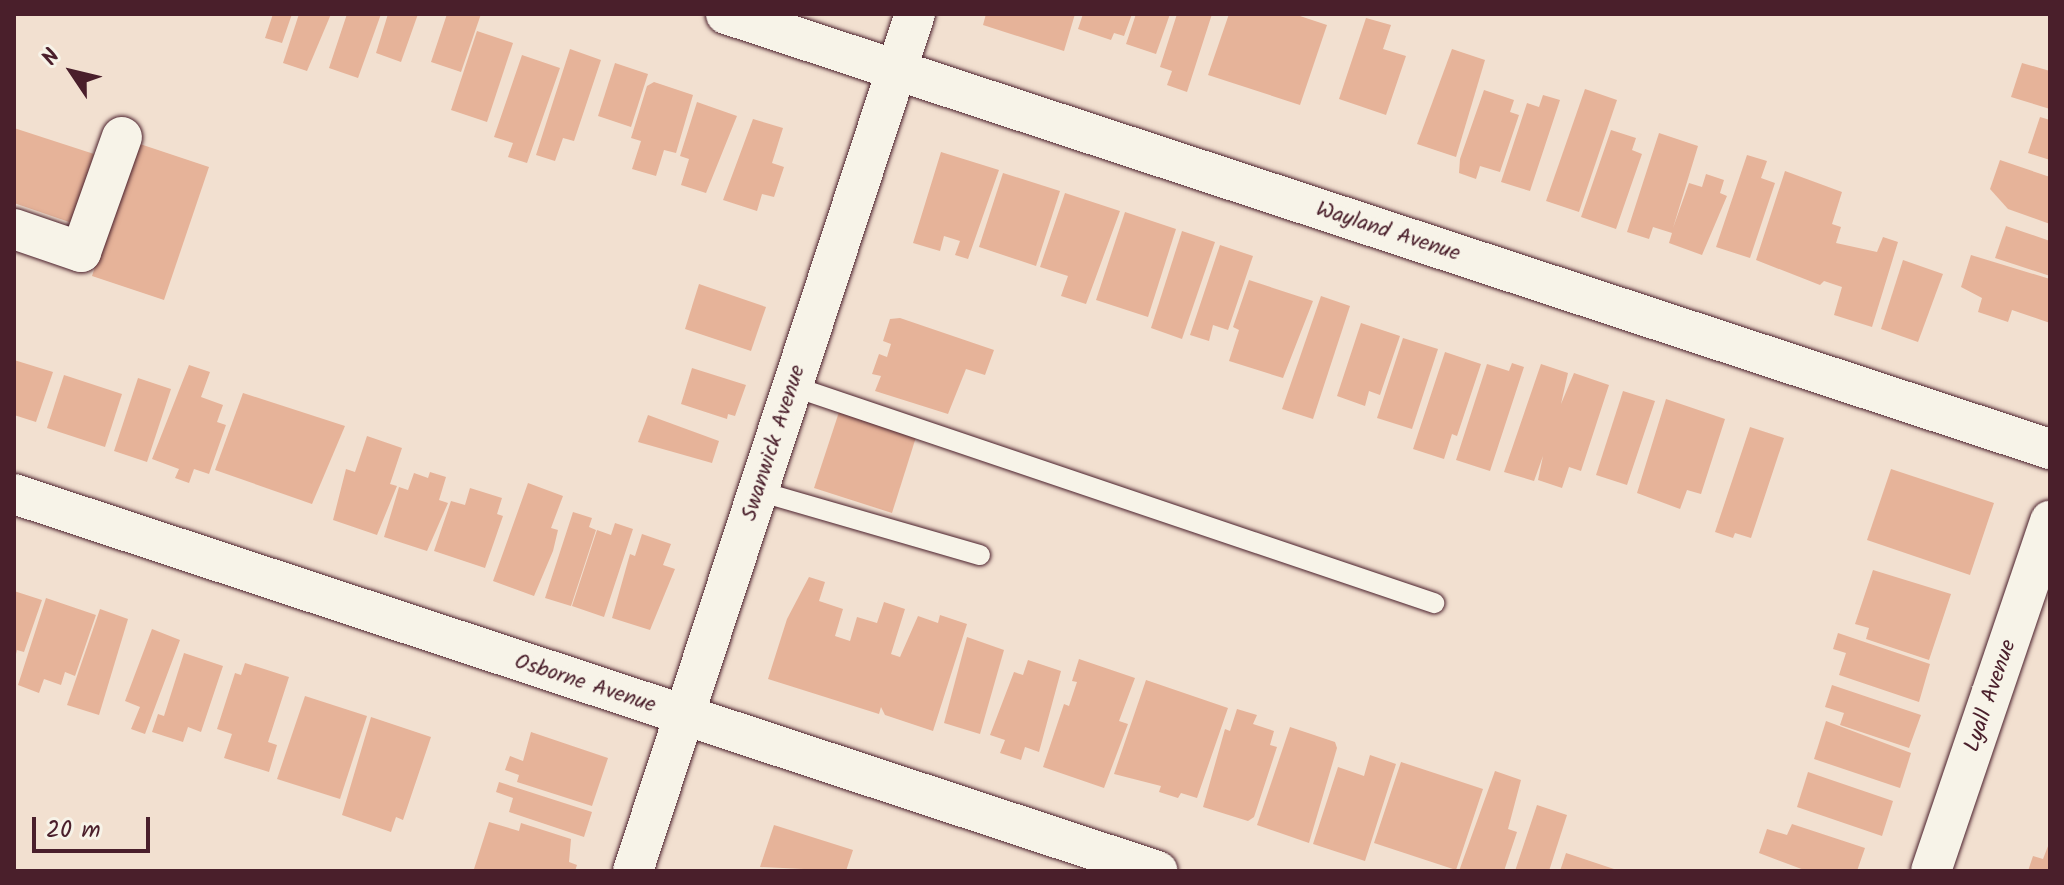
<!DOCTYPE html>
<html>
<head>
<meta charset="utf-8">
<style>
  body { margin:0 }
  #map { position:relative; width:2064px; height:885px; overflow:hidden; background:#f2e0d0; font-family:Kalam,sans-serif }
  div>[style] { position:absolute }
  .building>* { inset:0; background:#e6b399 }
  .roads { filter:drop-shadow(0 0 2px #4a1f2b) drop-shadow(0 0 2px #4a1f2b) }
  .lane>* { height:20px; margin:-10px; padding:0 10px; transform-origin:10px; border-radius:10px; background:#f7f3e8 }
  .street>* { height:40px; margin:-20px; padding:0 20px; transform-origin:20px; border-radius:20px; background:#f7f3e8 }
  span { translate:-50% -50%; white-space:nowrap; text-align:center; line-height:1.15; -webkit-text-stroke:8px #f7f3e8; paint-order:stroke }
  .street-label { font-size:22px; color:#4a1f2b }
  .frame { position:absolute; inset:0; border:16px solid #4a1f2b; pointer-events:none }
  .north { position:absolute; left:32px; top:32px; width:80px; height:80px; -webkit-text-stroke:6px #f7f3e8; paint-order:stroke; rotate:305deg; font-size:22px; font-weight:700; line-height:32px; text-align:center; color:#4a1f2b }
  .north::after { content:''; display:block; margin:auto; width:28px; height:36px; background:#4a1f2b; clip-path:polygon(50% 0,100% 100%,50% 72%,0 100%) }
  .scale { position:absolute; left:32px; top:817px; width:118px; height:36px; box-sizing:border-box; border:4px solid #4a1f2b; border-top:0; padding-left:10px; font-size:24px; line-height:28px; white-space:nowrap; color:#4a1f2b; -webkit-text-stroke:6px #f7f3e8; paint-order:stroke }
</style>
</head>
<body>
<div id="map">
  <div class="building">
    <i style="clip-path:polygon(273px 14px,292px 14px,282px 43px,265px 38px)"></i>
    <i style="clip-path:polygon(299px 14px,331px 14px,307px 71px,283px 63px)"></i>
    <i style="clip-path:polygon(347px 14px,381px 14px,358px 78px,329px 68px)"></i>
    <i style="clip-path:polygon(388px 14px,418px 14px,401px 62px,376px 53px)"></i>
    <i style="clip-path:polygon(447px 14px,481px 14px,461px 72px,431px 62px)"></i>
    <i style="clip-path:polygon(986px 14px,1075px 14px,1064px 51px,983px 25px)"></i>
    <i style="clip-path:polygon(1083px 14px,1132px 14px,1124px 36px,1114px 33px,1111px 40px,1078px 29px)"></i>
    <i style="clip-path:polygon(1136px 14px,1170px 14px,1156px 54px,1126px 44px)"></i>
    <i style="clip-path:polygon(1177px 14px,1212px 14px,1187px 92px,1167px 85px,1172px 71px,1160px 67px)"></i>
    <i style="clip-path:polygon(1229px 14px,1294px 14px,1327px 25px,1300px 105px,1208px 75px)"></i>
    <i style="clip-path:polygon(1366px 18px,1391px 25px,1383px 49px,1406px 56px,1386px 115px,1339px 99px)"></i>
    <i style="clip-path:polygon(477px 31px,513px 43px,487px 122px,451px 110px)"></i>
    <i style="clip-path:polygon(570px 49px,601px 60px,574px 141px,563px 138px,555px 161px,536px 155px)"></i>
    <i style="clip-path:polygon(1452px 49px,1485px 60px,1456px 157px,1417px 144px)"></i>
    <i style="clip-path:polygon(522px 55px,560px 68px,527px 163px,508px 157px,513px 143px,494px 137px)"></i>
    <i style="clip-path:polygon(615px 63px,648px 74px,631px 127px,598px 116px)"></i>
    <i style="clip-path:polygon(2022px 63px,2050px 71px,2050px 109px,2011px 97px)"></i>
    <i style="clip-path:polygon(654px 82px,693px 95px,676px 153px,664px 150px,656px 176px,632px 169px,641px 141px,631px 138px,647px 86px)"></i>
    <i style="clip-path:polygon(1585px 89px,1617px 100px,1579px 212px,1546px 201px)"></i>
    <i style="clip-path:polygon(1484px 90px,1514px 100px,1510px 112px,1519px 115px,1500px 172px,1480px 166px,1476px 179px,1459px 173px,1460px 159px)"></i>
    <i style="clip-path:polygon(1543px 95px,1560px 100px,1530px 191px,1501px 182px,1527px 103px,1539px 107px)"></i>
    <i style="clip-path:polygon(697px 102px,737px 116px,706px 193px,681px 185px,689px 159px,680px 156px)"></i>
    <i style="clip-path:polygon(2040px 117px,2050px 120px,2050px 160px,2028px 153px)"></i>
    <i style="clip-path:polygon(753px 119px,783px 128px,772px 163px,784px 167px,774px 197px,762px 194px,757px 211px,723px 200px)"></i>
    <i style="clip-path:polygon(14px 128px,94px 154px,72px 223px,14px 203px)"></i>
    <i style="clip-path:polygon(1611px 130px,1636px 138px,1632px 150px,1642px 154px,1616px 229px,1581px 217px)"></i>
    <i style="clip-path:polygon(1659px 133px,1698px 146px,1673px 228px,1689px 183px,1702px 187px,1706px 174px,1724px 180px,1720px 193px,1727px 196px,1702px 255px,1669px 243px,1672px 233px,1653px 227px,1649px 239px,1627px 232px)"></i>
    <i style="clip-path:polygon(137px 143px,209px 167px,164px 300px,92px 276px)"></i>
    <i style="clip-path:polygon(941px 152px,999px 170px,968px 259px,955px 255px,960px 241px,944px 236px,940px 251px,913px 243px)"></i>
    <i style="clip-path:polygon(1747px 155px,1767px 161px,1761px 178px,1775px 183px,1750px 258px,1716px 247px)"></i>
    <i style="clip-path:polygon(2000px 160px,2050px 177px,2050px 224px,2008px 209px,1990px 189px)"></i>
    <i style="clip-path:polygon(1785px 171px,1842px 192px,1832px 224px,1841px 227px,1836px 243px,1877px 252px,1883px 237px,1898px 242px,1872px 327px,1834px 315px,1842px 287px,1824px 281px,1820px 285px,1756px 260px)"></i>
    <i style="clip-path:polygon(1003px 173px,1060px 191px,1036px 266px,979px 247px)"></i>
    <i style="clip-path:polygon(1065px 193px,1120px 211px,1086px 304px,1061px 296px,1068px 276px,1040px 267px)"></i>
    <i style="clip-path:polygon(1125px 212px,1176px 229px,1148px 317px,1096px 300px)"></i>
    <i style="clip-path:polygon(2006px 226px,2050px 241px,2050px 276px,1995px 258px)"></i>
    <i style="clip-path:polygon(1182px 231px,1215px 242px,1182px 339px,1151px 328px)"></i>
    <i style="clip-path:polygon(1220px 245px,1253px 256px,1228px 330px,1213px 325px,1209px 341px,1190px 335px)"></i>
    <i style="clip-path:polygon(1971px 255px,2050px 279px,2050px 323px,2012px 310px,2008px 322px,1978px 312px,1982px 298px,1961px 287px)"></i>
    <i style="clip-path:polygon(1903px 260px,1943px 274px,1918px 342px,1881px 329px)"></i>
    <i style="clip-path:polygon(1249px 280px,1313px 301px,1283px 378px,1229px 361px,1239px 330px,1233px 327px)"></i>
    <i style="clip-path:polygon(699px 284px,766px 307px,751px 351px,685px 329px)"></i>
    <i style="clip-path:polygon(1321px 296px,1350px 306px,1313px 419px,1282px 409px)"></i>
    <i style="clip-path:polygon(900px 318px,994px 350px,985px 375px,966px 369px,948px 414px,875px 391px,881px 376px,872px 374px,879px 354px,887px 357px,891px 344px,883px 341px,890px 319px)"></i>
    <i style="clip-path:polygon(1361px 323px,1400px 336px,1380px 395px,1369px 391px,1365px 406px,1337px 396px)"></i>
    <i style="clip-path:polygon(1403px 338px,1438px 349px,1412px 429px,1377px 418px)"></i>
    <i style="clip-path:polygon(1445px 352px,1481px 364px,1457px 436px,1452px 434px,1444px 459px,1413px 449px)"></i>
    <i style="clip-path:polygon(14px 360px,53px 372px,36px 422px,14px 415px)"></i>
    <i style="clip-path:polygon(1512px 363px,1524px 367px,1490px 471px,1456px 460px,1487px 364px,1509px 371px)"></i>
    <i style="clip-path:polygon(1541px 364px,1568px 373px,1561px 404px,1574px 373px,1609px 385px,1581px 471px,1569px 467px,1562px 488px,1538px 480px,1543px 456px,1534px 481px,1504px 472px)"></i>
    <i style="clip-path:polygon(189px 365px,210px 372px,201px 397px,223px 405px,217px 422px,226px 425px,209px 474px,194px 469px,189px 483px,175px 478px,179px 469px,152px 459px)"></i>
    <i style="clip-path:polygon(692px 368px,746px 385px,735px 416px,728px 414px,727px 419px,681px 404px)"></i>
    <i style="clip-path:polygon(64px 375px,122px 394px,105px 447px,47px 428px)"></i>
    <i style="clip-path:polygon(138px 378px,171px 389px,147px 462px,114px 451px)"></i>
    <i style="clip-path:polygon(1623px 391px,1655px 401px,1627px 485px,1596px 475px)"></i>
    <i style="clip-path:polygon(243px 393px,345px 426px,312px 504px,215px 470px)"></i>
    <i style="clip-path:polygon(1666px 399px,1725px 419px,1701px 494px,1687px 490px,1680px 509px,1637px 493px)"></i>
    <i style="clip-path:polygon(840px 409px,917px 434px,892px 513px,814px 488px)"></i>
    <i style="clip-path:polygon(648px 415px,719px 441px,712px 463px,638px 442px)"></i>
    <i style="clip-path:polygon(1750px 427px,1784px 438px,1751px 538px,1735px 533px,1733px 538px,1715px 532px)"></i>
    <i style="clip-path:polygon(367px 436px,402px 448px,390px 484px,397px 486px,377px 535px,333px 520px,346px 469px,355px 472px)"></i>
    <i style="clip-path:polygon(1891px 469px,1994px 503px,1970px 575px,1867px 540px)"></i>
    <i style="clip-path:polygon(430px 472px,446px 477px,439px 500px,448px 503px,427px 551px,384px 537px,399px 487px,408px 490px,414px 473px,428px 478px)"></i>
    <i style="clip-path:polygon(528px 483px,563px 496px,551px 528px,558px 530px,553px 551px,534px 596px,493px 581px)"></i>
    <i style="clip-path:polygon(470px 488px,502px 498px,497px 514px,503px 516px,485px 568px,434px 551px,451px 501px,465px 505px)"></i>
    <i style="clip-path:polygon(573px 512px,592px 518px,589px 527px,596px 530px,571px 606px,545px 598px)"></i>
    <i style="clip-path:polygon(615px 523px,633px 529px,604px 617px,572px 606px,597px 530px,611px 535px)"></i>
    <i style="clip-path:polygon(642px 534px,671px 544px,663px 565px,675px 569px,650px 630px,612px 618px,630px 554px,635px 556px)"></i>
    <i style="clip-path:polygon(1873px 570px,1951px 594px,1929px 660px,1866px 639px,1869px 628px,1855px 624px)"></i>
    <i style="clip-path:polygon(809px 577px,825px 582px,819px 601px,843px 609px,835px 636px,850px 641px,857px 617px,877px 623px,884px 602px,905px 609px,891px 654px,900px 657px,918px 616px,938px 623px,940px 615px,967px 624px,933px 731px,885px 715px,881px 707px,879px 714px,768px 679px,787px 619px)"></i>
    <i style="clip-path:polygon(14px 591px,42px 600px,24px 652px,17px 650px,15px 658px)"></i>
    <i style="clip-path:polygon(46px 598px,96px 615px,75px 676px,65px 672px,61px 685px,44px 679px,39px 693px,18px 685px)"></i>
    <i style="clip-path:polygon(100px 609px,128px 619px,99px 715px,67px 705px)"></i>
    <i style="clip-path:polygon(152px 629px,180px 640px,145px 734px,131px 729px,140px 707px,125px 701px)"></i>
    <i style="clip-path:polygon(1838px 633px,1930px 664px,1919px 702px,1839px 675px,1846px 653px,1833px 649px)"></i>
    <i style="clip-path:polygon(967px 637px,1004px 650px,980px 734px,944px 723px)"></i>
    <i style="clip-path:polygon(184px 653px,223px 666px,201px 732px,188px 727px,183px 742px,152px 732px,158px 714px,164px 716px)"></i>
    <i style="clip-path:polygon(1079px 659px,1135px 678px,1119px 721px,1128px 724px,1104px 788px,1043px 767px,1064px 704px,1069px 706px,1077px 682px,1072px 681px)"></i>
    <i style="clip-path:polygon(1028px 660px,1061px 671px,1039px 752px,1025px 747px,1021px 760px,1000px 753px,1005px 740px,990px 735px,1014px 672px,1023px 675px)"></i>
    <i style="clip-path:polygon(245px 663px,289px 677px,268px 742px,277px 745px,269px 772px,224px 758px,232px 734px,217px 729px,235px 673px,241px 675px)"></i>
    <i style="clip-path:polygon(1146px 680px,1228px 708px,1197px 798px,1181px 793px,1178px 798px,1159px 792px,1161px 786px,1114px 774px)"></i>
    <i style="clip-path:polygon(1832px 685px,1921px 715px,1909px 748px,1840px 725px,1844px 713px,1825px 707px)"></i>
    <i style="clip-path:polygon(305px 696px,367px 716px,340px 799px,277px 779px)"></i>
    <i style="clip-path:polygon(1237px 709px,1257px 715px,1253px 724px,1274px 731px,1270px 745px,1277px 747px,1254px 817px,1248px 821px,1203px 807px,1225px 729px,1230px 731px)"></i>
    <i style="clip-path:polygon(371px 717px,431px 737px,403px 820px,396px 817px,391px 832px,342px 815px)"></i>
    <i style="clip-path:polygon(1826px 721px,1911px 753px,1900px 788px,1814px 759px)"></i>
    <i style="clip-path:polygon(1290px 727px,1335px 742px,1337px 748px,1309px 843px,1257px 825px)"></i>
    <i style="clip-path:polygon(531px 732px,608px 758px,592px 806px,517px 782px,519px 775px,505px 770px,510px 756px,523px 761px)"></i>
    <i style="clip-path:polygon(1370px 755px,1396px 764px,1365px 861px,1313px 844px,1338px 767px,1364px 776px)"></i>
    <i style="clip-path:polygon(1401px 762px,1483px 789px,1456px 870px,1374px 843px)"></i>
    <i style="clip-path:polygon(1495px 771px,1521px 780px,1508px 829px,1517px 832px,1504px 871px,1459px 871px)"></i>
    <i style="clip-path:polygon(1808px 772px,1893px 801px,1882px 836px,1797px 807px)"></i>
    <i style="clip-path:polygon(499px 782px,592px 812px,584px 837px,509px 812px,513px 798px,496px 792px)"></i>
    <i style="clip-path:polygon(1537px 805px,1567px 815px,1549px 871px,1515px 871px)"></i>
    <i style="clip-path:polygon(489px 822px,519px 831px,521px 823px,571px 839px,569px 862px,577px 865px,575px 871px,474px 869px)"></i>
    <i style="clip-path:polygon(1792px 824px,1865px 848px,1857px 871px,1807px 871px,1759px 853px,1767px 829px,1787px 835px)"></i>
    <i style="clip-path:polygon(774px 825px,853px 850px,846px 871px,760px 867px)"></i>
    <i style="clip-path:polygon(2050px 841px,2050px 871px,2028px 871px,2033px 856px,2043px 859px)"></i>
    <i style="clip-path:polygon(1566px 853px,1617px 870px,1617px 871px,1560px 871px)"></i>
  </div>
  <div class="roads">
    <div class="lane">
      <i style="left:792px;top:386px;width:678px;rotate:18.68deg"></i>
      <i style="left:758px;top:491px;width:231px;rotate:16.1deg"></i>
    </div>
    <div class="street">
      <i style="left:726px;top:14px;width:1394px;rotate:18.19deg"></i>
      <i style="left:14px;top:229px;width:71px;rotate:18.9deg"></i>
      <i style="left:81px;top:252px;width:122px;rotate:-70.4deg"></i>
      <i style="left:14px;top:494px;width:1204px;rotate:18.25deg"></i>
      <i style="left:633px;top:871px;width:902px;rotate:-71.79deg"></i>
      <i style="left:1931px;top:871px;width:370px;rotate:-71.2deg"></i>
    </div>
  </div>
  <div class="street-label">
    <span style="left:1388px;top:232px;rotate:18deg">Wayland Avenue</span>
    <span style="left:774px;top:443px;rotate:-72deg">Swanwick Avenue</span>
    <span style="left:585px;top:684px;rotate:18deg">Osborne Avenue</span>
    <span style="left:1991px;top:696px;rotate:-71deg">Lyall Avenue</span>
  </div>
  <div class="frame"></div>
  <div class="north">N</div>
  <div class="scale">20 m</div>
</div>
</body>
</html>
